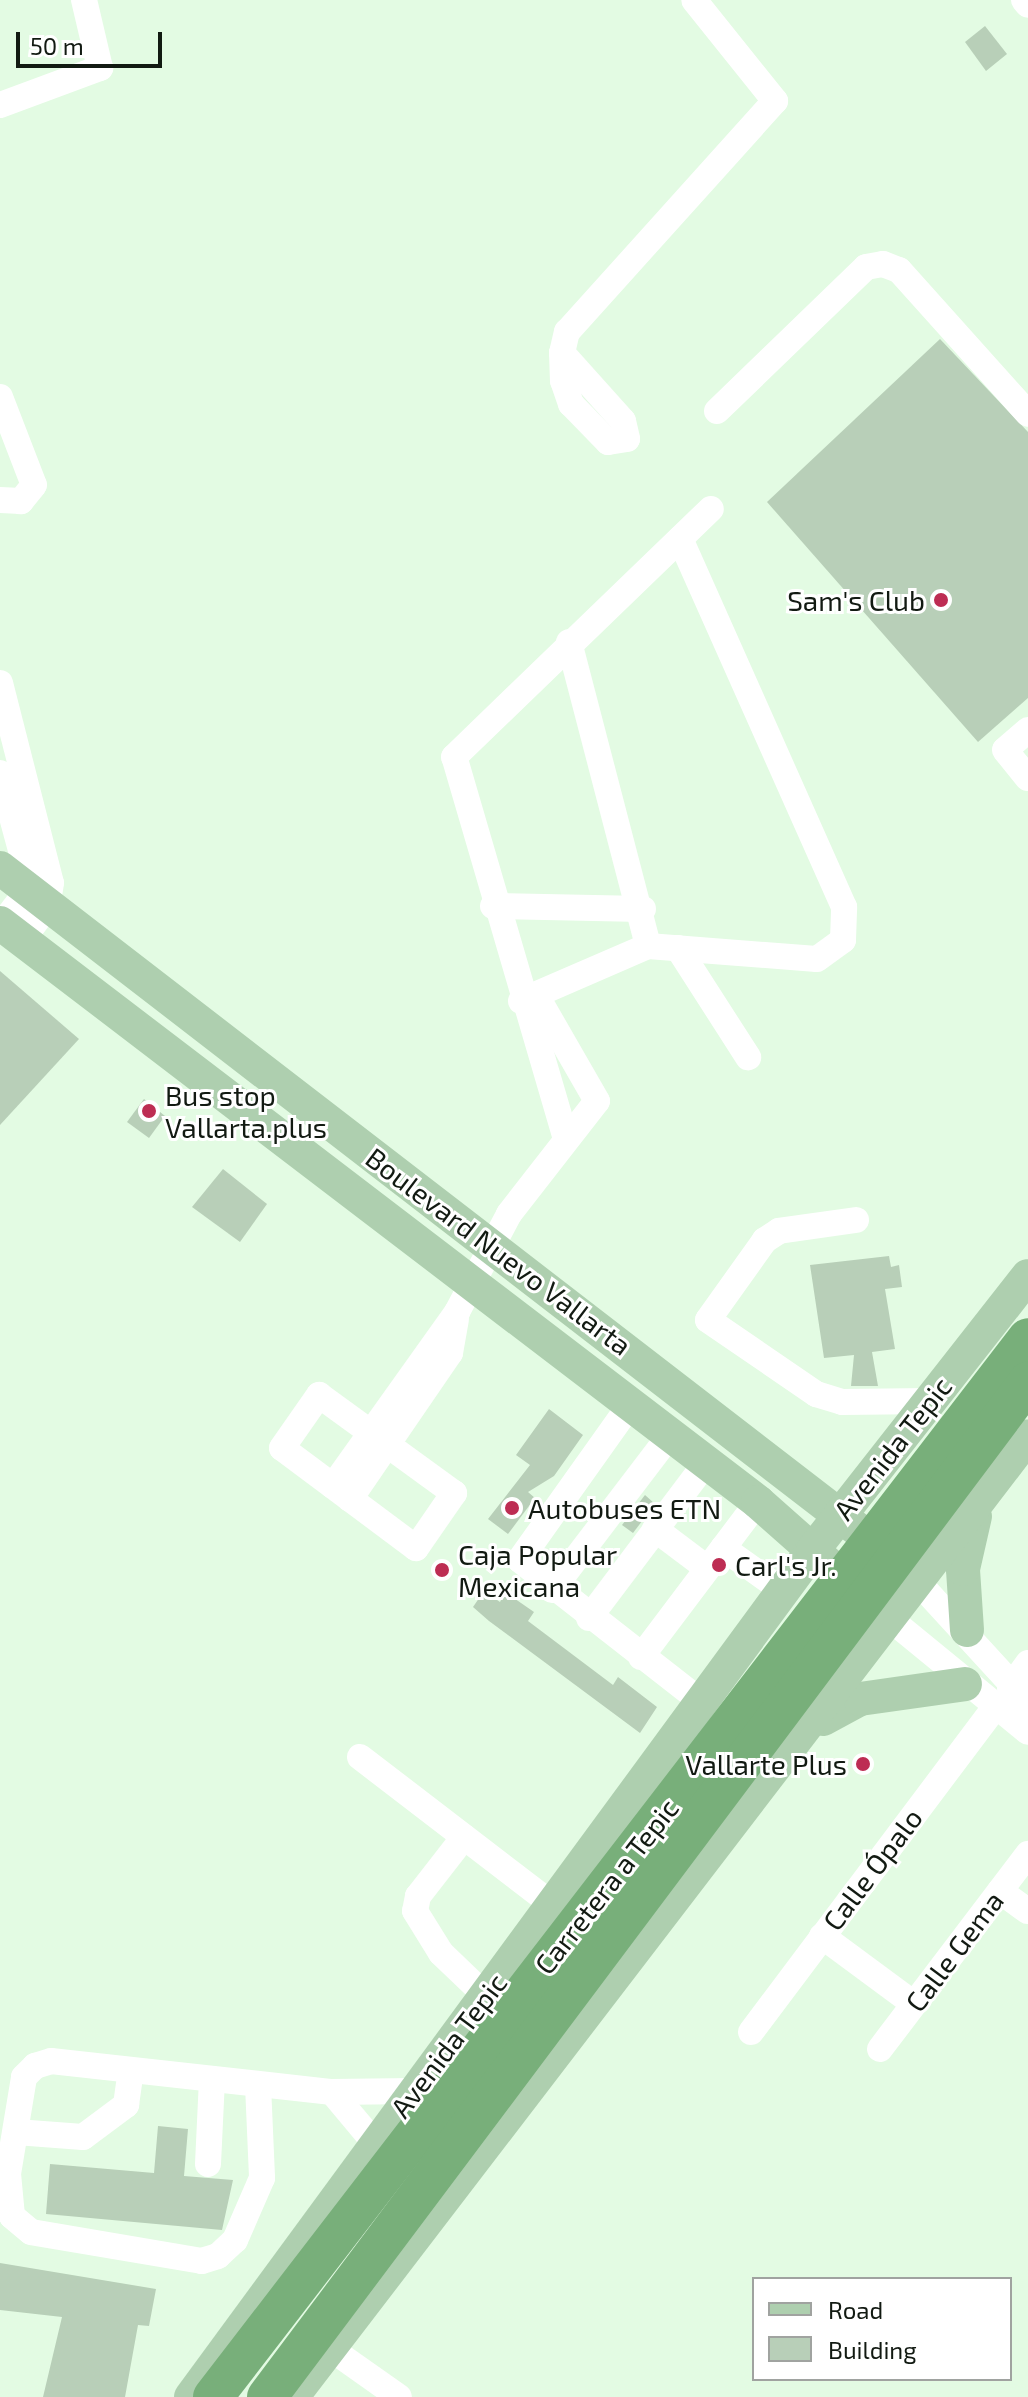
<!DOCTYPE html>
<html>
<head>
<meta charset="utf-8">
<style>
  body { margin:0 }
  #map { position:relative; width:1028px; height:2397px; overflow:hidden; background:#e3fbe3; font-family:"Exo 2",sans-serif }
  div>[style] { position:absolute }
  .building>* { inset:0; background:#b8cfb8 }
  .minor>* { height:26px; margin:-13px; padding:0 13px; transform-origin:13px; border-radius:13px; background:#fff }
  .major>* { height:34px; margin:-17px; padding:0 17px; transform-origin:17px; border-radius:17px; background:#aecfaf }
  .highway>* { height:40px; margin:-20px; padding:0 20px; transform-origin:20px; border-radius:20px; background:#78af7a }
  .dots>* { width:22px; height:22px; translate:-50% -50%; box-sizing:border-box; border:4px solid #fff; border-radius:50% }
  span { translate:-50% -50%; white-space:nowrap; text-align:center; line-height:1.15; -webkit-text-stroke:6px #fff; paint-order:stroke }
  .poi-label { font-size:28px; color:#121a12 }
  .right { translate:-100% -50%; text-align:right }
  .left { translate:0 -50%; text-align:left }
  .street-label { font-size:28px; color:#121a12 }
  .legend { position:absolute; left:752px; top:2277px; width:260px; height:104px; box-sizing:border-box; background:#fff; border:2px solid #a0a3a0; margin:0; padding:10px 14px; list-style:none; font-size:24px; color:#121a12 }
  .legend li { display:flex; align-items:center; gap:16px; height:40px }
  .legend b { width:40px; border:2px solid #a0a3a0 }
  .scale { position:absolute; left:16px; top:32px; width:146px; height:36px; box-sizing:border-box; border:4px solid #121a12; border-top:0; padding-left:10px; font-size:24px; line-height:28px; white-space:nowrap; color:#121a12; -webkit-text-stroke:6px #fff; paint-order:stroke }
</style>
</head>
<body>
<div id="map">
  <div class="building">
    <i style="clip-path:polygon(985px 26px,1007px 54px,986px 71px,965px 42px)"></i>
    <i style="clip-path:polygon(940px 339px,1028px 432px,1028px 698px,978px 742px,767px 502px)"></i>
    <i style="clip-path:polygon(0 971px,79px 1039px,0 1125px)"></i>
    <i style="clip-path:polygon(144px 1099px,165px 1116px,149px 1138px,127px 1122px)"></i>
    <i style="clip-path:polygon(223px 1169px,267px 1204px,240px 1242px,192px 1207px)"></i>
    <i style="clip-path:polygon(889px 1256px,891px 1267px,899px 1265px,902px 1287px,885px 1289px,895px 1349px,872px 1352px,878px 1386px,851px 1386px,854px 1355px,824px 1358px,810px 1265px)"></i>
    <i style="clip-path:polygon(549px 1409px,583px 1435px,554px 1476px,528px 1492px,535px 1498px,508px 1534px,488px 1519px,530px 1465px,516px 1455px)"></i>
    <i style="clip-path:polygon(645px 1495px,655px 1504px,633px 1533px,622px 1525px)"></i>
    <i style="clip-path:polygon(484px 1591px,500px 1602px,505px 1592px,534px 1612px,528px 1621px,613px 1685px,618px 1677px,657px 1707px,640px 1733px,489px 1621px,473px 1607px)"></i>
    <i style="clip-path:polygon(158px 2126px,188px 2129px,184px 2176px,233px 2180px,222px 2230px,46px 2214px,50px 2164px,154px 2173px)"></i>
    <i style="clip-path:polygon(0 2263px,156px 2289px,149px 2326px,138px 2325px,125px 2397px,43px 2397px,62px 2317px,0 2310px)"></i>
  </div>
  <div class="minor">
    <i style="left:1024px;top:0;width:6px;rotate:51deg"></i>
    <i style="left:0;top:105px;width:107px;rotate:-20.3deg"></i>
    <i style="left:100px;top:68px;width:70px;rotate:-103.2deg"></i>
    <i style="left:562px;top:353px;width:91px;rotate:48.1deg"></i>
    <i style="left:623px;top:421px;width:18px;rotate:77deg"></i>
    <i style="left:627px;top:439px;width:19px;rotate:171deg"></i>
    <i style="left:608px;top:442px;width:53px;rotate:-134.2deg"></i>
    <i style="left:571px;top:404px;width:24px;rotate:-109deg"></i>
    <i style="left:563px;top:381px;width:28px;rotate:-92deg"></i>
    <i style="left:562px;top:353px;width:22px;rotate:-77deg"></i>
    <i style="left:567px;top:332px;width:311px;rotate:-48deg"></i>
    <i style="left:775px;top:101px;width:129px;rotate:-128.7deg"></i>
    <i style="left:0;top:397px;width:94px;rotate:68.9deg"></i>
    <i style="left:34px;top:485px;width:21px;rotate:129deg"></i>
    <i style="left:21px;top:501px;width:21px;rotate:-177deg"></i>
    <i style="left:717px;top:411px;width:207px;rotate:-44deg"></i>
    <i style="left:866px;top:267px;width:17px;rotate:-10deg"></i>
    <i style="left:883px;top:264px;width:17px;rotate:21deg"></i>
    <i style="left:899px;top:270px;width:193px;rotate:48.1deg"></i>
    <i style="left:569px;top:642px;width:314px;rotate:75.4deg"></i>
    <i style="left:0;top:683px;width:206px;rotate:75.7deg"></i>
    <i style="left:51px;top:883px;width:24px;rotate:99deg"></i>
    <i style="left:47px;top:907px;width:41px;rotate:127.1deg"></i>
    <i style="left:1028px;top:730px;width:30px;rotate:139deg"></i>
    <i style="left:1005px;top:750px;width:36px;rotate:51deg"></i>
    <i style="left:0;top:773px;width:107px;rotate:74.8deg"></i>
    <i style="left:28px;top:876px;width:15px;rotate:94deg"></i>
    <i style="left:27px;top:891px;width:41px;rotate:127.1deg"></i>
    <i style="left:493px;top:906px;width:150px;rotate:1.1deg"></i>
    <i style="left:678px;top:948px;width:130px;rotate:57.3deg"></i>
    <i style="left:521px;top:1001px;width:138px;rotate:-23.4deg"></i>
    <i style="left:648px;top:946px;width:169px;rotate:4.4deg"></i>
    <i style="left:817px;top:959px;width:32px;rotate:-36deg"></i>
    <i style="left:843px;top:940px;width:33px;rotate:-88deg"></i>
    <i style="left:844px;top:907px;width:403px;rotate:-114deg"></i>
    <i style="left:566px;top:1139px;width:398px;rotate:-106.3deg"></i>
    <i style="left:454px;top:757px;width:357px;rotate:-44deg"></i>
    <i style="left:856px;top:1220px;width:78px;rotate:171.9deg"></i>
    <i style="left:779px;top:1231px;width:17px;rotate:147deg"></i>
    <i style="left:765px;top:1240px;width:98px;rotate:125.5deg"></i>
    <i style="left:708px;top:1320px;width:131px;rotate:34.4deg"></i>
    <i style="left:816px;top:1394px;width:27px;rotate:17deg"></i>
    <i style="left:842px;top:1402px;width:88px;rotate:-0.7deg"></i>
    <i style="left:319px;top:1395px;width:167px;rotate:36deg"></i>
    <i style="left:454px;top:1493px;width:67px;rotate:124.6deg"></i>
    <i style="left:416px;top:1548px;width:167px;rotate:-143.3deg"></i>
    <i style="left:282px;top:1448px;width:65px;rotate:-55.1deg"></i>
    <i style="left:630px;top:1405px;width:190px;rotate:125.4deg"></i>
    <i style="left:520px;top:1560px;width:231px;rotate:38deg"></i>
    <i style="left:333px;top:1486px;width:214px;rotate:-54.5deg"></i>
    <i style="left:457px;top:1312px;width:111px;rotate:-62deg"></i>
    <i style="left:509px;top:1214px;width:143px;rotate:-52.1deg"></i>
    <i style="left:597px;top:1101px;width:122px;rotate:-119.9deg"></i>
    <i style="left:350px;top:1499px;width:177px;rotate:-55.6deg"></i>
    <i style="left:450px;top:1353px;width:34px;rotate:-80deg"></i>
    <i style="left:655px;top:1529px;width:65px;rotate:36.9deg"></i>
    <i style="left:723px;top:1548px;width:74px;rotate:35.6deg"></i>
    <i style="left:918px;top:1582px;width:163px;rotate:47.5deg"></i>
    <i style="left:552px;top:1590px;width:195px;rotate:-52.7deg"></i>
    <i style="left:589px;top:1618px;width:194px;rotate:-53deg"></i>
    <i style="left:890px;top:1619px;width:178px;rotate:39.3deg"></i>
    <i style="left:641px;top:1657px;width:194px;rotate:-53deg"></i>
    <i style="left:1010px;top:1688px;width:31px;rotate:-54deg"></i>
    <i style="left:360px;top:1757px;width:243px;rotate:37.5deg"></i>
    <i style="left:464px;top:1837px;width:75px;rotate:127.9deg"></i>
    <i style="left:418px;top:1896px;width:15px;rotate:101deg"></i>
    <i style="left:415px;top:1911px;width:49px;rotate:58.2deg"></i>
    <i style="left:441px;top:1953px;width:62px;rotate:43.7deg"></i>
    <i style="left:1000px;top:1891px;width:34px;rotate:36deg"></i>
    <i style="left:822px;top:1936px;width:114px;rotate:36.5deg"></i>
    <i style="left:751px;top:2032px;width:406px;rotate:-53.1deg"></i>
    <i style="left:880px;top:2049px;width:245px;rotate:-52.8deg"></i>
    <i style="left:258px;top:2085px;width:93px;rotate:87.5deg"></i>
    <i style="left:262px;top:2178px;width:68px;rotate:113.5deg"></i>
    <i style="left:235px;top:2240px;width:23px;rotate:137deg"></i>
    <i style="left:218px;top:2256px;width:17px;rotate:163deg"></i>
    <i style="left:202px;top:2261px;width:173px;rotate:-170.4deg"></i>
    <i style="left:31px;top:2232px;width:25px;rotate:-140deg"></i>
    <i style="left:12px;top:2216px;width:42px;rotate:-95.4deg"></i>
    <i style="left:8px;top:2174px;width:98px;rotate:-80.6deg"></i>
    <i style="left:24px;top:2077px;width:16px;rotate:-45deg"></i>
    <i style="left:35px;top:2066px;width:17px;rotate:-17deg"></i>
    <i style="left:51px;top:2061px;width:283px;rotate:6.3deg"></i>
    <i style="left:332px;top:2092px;width:82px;rotate:-0.7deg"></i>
    <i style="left:332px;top:2092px;width:65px;rotate:50deg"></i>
    <i style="left:16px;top:2132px;width:67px;rotate:4.3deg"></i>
    <i style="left:83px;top:2137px;width:54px;rotate:-36.7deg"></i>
    <i style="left:126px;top:2105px;width:35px;rotate:-82deg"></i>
    <i style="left:208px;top:2164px;width:85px;rotate:-87.3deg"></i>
    <i style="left:331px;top:2349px;width:83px;rotate:35.2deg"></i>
  </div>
  <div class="major">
    <i style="left:0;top:868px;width:1082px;rotate:37.64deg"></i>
    <i style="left:0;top:923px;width:954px;rotate:37.37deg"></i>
    <i style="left:758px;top:1502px;width:94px;rotate:41.5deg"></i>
    <i style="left:967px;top:1630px;width:61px;rotate:-93.8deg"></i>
    <i style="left:963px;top:1569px;width:54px;rotate:-77.2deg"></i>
    <i style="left:823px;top:1719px;width:42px;rotate:-28.4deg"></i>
    <i style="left:860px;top:1699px;width:106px;rotate:-8.1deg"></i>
    <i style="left:191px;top:2397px;width:1051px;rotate:-53.71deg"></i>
    <i style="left:813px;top:1550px;width:348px;rotate:-51.9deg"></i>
    <i style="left:292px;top:2397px;width:1210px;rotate:-52.55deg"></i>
  </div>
  <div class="highway">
    <i style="left:213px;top:2397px;width:1336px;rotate:-52.42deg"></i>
    <i style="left:267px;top:2397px;width:1269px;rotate:-53.14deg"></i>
  </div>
  <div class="dots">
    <i style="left:941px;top:600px;background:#bd2d53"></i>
    <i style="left:149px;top:1111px;background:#bd2d53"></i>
    <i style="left:512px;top:1508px;background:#bd2d53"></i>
    <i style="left:719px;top:1565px;background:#bd2d53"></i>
    <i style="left:442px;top:1570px;background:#bd2d53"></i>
    <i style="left:863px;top:1764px;background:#bd2d53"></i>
  </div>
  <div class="poi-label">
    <span class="right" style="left:925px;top:600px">Sam's Club</span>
    <span class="left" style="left:165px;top:1111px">Bus stop<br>Vallarta.plus</span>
    <span class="left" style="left:528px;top:1508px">Autobuses ETN</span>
    <span class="left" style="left:458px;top:1570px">Caja Popular<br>Mexicana</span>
    <span class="left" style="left:735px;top:1565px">Carl's Jr.</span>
    <span class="right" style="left:847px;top:1764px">Vallarte Plus</span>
  </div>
  <div class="street-label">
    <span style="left:499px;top:1251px;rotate:37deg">Boulevard Nuevo Vallarta</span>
    <span style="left:892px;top:1448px;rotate:-52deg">Avenida Tepic</span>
    <span style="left:872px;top:1869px;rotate:-53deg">Calle Ópalo</span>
    <span style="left:606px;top:1886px;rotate:-52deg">Carretera a Tepic</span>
    <span style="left:954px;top:1951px;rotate:-53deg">Calle Gema</span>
    <span style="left:448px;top:2045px;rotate:-53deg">Avenida Tepic</span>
  </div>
  <ul class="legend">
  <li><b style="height:10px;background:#aecfaf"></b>Road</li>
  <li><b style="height:22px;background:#b8cfb8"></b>Building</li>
  </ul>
  <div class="scale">50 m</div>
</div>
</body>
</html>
